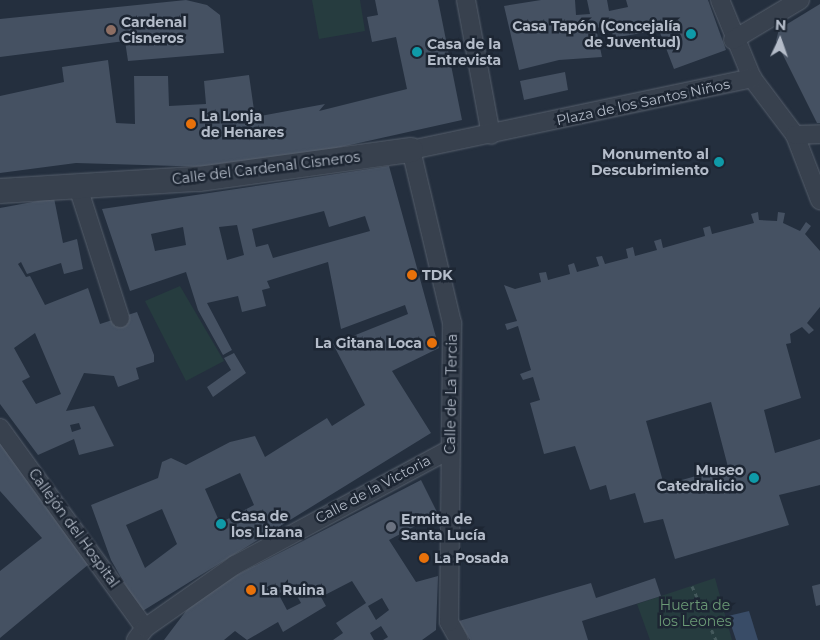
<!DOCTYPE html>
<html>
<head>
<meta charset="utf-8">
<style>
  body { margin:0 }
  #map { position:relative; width:820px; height:640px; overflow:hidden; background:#242f3e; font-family:Montserrat,sans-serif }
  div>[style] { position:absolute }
  .green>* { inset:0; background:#263c3f }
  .water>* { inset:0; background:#394c67 }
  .building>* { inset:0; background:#455162 }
  .path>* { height:3px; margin-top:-1.5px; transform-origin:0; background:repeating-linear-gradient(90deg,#44595c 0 4px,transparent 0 8px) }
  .roads { filter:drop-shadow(0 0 1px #565f6c) drop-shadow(0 0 1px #565f6c) }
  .pedestrian>* { height:18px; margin:-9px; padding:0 9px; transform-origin:9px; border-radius:9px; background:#38414e }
  .minor>* { height:24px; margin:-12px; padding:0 12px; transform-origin:12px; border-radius:12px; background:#38414e }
  .dots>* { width:14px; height:14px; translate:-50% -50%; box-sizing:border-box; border:2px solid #1d2633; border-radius:50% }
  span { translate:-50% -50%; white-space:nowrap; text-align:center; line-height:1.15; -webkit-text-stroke:5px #1d2633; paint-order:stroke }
  .poi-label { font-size:14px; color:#b4bcc9; font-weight:700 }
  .left { translate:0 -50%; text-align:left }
  .right { translate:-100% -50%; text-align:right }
  .street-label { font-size:14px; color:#b4bcc9 }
  .park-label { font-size:14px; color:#6b9a76 }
  .north { position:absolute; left:755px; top:15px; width:50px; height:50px; -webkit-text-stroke:4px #1d2633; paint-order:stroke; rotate:3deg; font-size:14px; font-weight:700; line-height:20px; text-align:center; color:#b4bcc9 }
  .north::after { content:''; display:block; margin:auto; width:18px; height:22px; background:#b4bcc9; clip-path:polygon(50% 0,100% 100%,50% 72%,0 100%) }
</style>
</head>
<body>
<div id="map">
  <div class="green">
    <i style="clip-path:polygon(312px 0,360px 0,365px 31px,319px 39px)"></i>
    <i style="clip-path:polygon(180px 286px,224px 361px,186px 381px,145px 301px)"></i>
    <i style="clip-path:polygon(715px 578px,732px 640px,650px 640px,637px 604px)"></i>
  </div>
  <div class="water">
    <i style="clip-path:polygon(749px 611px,758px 640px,736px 640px,728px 616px)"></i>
  </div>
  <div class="building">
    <i style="clip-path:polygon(186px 0,207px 5px,220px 15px,224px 53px,128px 61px,125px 41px,0 57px,0 19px)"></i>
    <i style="clip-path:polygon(375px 0,438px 0,462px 120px,332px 149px,210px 167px,76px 163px,0 173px,0 96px,64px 82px,62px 67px,108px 60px,116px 123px,135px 124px,134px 76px,168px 76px,169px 106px,206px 104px,204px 81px,249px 75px,255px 117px,325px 104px,319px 111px,407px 89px,396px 37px,372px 42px,367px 17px,378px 15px)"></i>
    <i style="clip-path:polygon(541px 0,575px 0,576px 15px,590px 14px,587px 0,607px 0,609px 11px,628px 7px,626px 0,708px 0,726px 50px,674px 69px,659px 30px,613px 38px,611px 25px,596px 28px,602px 57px,559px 60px,519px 70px,504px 6px)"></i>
    <i style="clip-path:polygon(820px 4px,820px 123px,817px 123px,776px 41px,779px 29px)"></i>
    <i style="clip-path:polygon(565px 72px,568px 90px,524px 100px,520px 81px)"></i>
    <i style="clip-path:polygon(evenodd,389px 166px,439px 348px,392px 371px,431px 433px,141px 612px,111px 560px,91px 505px,158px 478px,162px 462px,171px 458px,186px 465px,230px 442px,255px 436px,265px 457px,327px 418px,332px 426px,365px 405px,333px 344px,408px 314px,405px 305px,341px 329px,328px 262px,267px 281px,270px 288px,262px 290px,266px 306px,242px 312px,238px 296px,207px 303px,232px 350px,223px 355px,198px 310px,186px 272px,130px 291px,102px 209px,389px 166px,324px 211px,329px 227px,365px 216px,370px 231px,273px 258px,268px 244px,256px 247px,252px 229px,324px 211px,389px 166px,237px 225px,244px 255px,227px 260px,219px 227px,237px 225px,389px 166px,183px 227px,186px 245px,155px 251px,151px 234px,183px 227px,389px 166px,240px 473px,254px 505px,220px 523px,205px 489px,240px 473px,389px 166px,162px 509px,177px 544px,145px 568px,126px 525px,162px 509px)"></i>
    <i style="clip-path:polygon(evenodd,54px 198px,63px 243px,77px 239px,83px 269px,64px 274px,61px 263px,27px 274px,21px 262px,18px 264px,26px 277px,30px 276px,45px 305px,88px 288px,100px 324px,137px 312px,154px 355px,154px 362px,136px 368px,139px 379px,118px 387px,114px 376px,84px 373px,66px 411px,94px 406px,114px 446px,79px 455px,74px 439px,38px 455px,0 404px,0 208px,54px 198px,35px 333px,61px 394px,36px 404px,22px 381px,30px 377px,14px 348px,35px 333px,54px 198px,79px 423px,81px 429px,72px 432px,70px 425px,79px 423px)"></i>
    <i style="clip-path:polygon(evenodd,758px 212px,759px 220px,777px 221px,778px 212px,785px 213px,783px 223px,800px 231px,806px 222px,811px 226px,805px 234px,820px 251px,820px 307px,807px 323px,814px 330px,809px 334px,802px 327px,790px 334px,791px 343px,786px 344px,801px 398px,764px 410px,775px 453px,820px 439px,820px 485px,779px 495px,789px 525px,675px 559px,663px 519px,644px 523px,635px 493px,610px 500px,606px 485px,590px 490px,575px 446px,544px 454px,530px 403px,540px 400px,533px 377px,523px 380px,520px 374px,531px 370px,518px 326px,507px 330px,505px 324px,517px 321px,504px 285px,515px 289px,541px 282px,539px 273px,546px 272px,548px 280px,570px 274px,568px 265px,574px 263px,577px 272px,599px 266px,596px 257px,602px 256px,605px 264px,628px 258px,626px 249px,633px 247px,635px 256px,657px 250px,654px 241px,661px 239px,663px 248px,705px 236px,703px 228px,710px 226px,712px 234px,754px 223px,751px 214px,758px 212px,711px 402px,728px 467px,664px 485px,646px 421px,711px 402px)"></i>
    <i style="clip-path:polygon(234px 353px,246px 373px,213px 397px,207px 387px,231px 370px,224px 358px)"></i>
    <i style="clip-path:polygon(0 438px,89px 564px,0 638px,0 571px,42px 538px,0 491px)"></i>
    <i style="clip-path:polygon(evenodd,421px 480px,438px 514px,389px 540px,416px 582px,438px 576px,436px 630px,422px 640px,383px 640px,388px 637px,381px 626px,370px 633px,374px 640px,333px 640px,343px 633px,336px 623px,366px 603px,352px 581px,321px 597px,326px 606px,283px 632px,278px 622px,247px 640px,235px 631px,224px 640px,164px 640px,189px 607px,231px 578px,421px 480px,292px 587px,301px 603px,287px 610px,279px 595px,292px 587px,421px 480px,382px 598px,389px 610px,376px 620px,368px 606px,382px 598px)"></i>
    <i style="clip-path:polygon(655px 578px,661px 596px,582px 621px,588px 640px,470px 640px,459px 621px,591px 583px,596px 598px)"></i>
    <i style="clip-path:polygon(820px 584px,820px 605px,816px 606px,812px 586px)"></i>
  </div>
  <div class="path">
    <i style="left:692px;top:586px;width:59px;rotate:66deg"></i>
  </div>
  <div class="roads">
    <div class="pedestrian">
      <i style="left:466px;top:0;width:137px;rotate:79.5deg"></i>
      <i style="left:720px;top:0;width:84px;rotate:67.7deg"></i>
      <i style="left:752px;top:78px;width:71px;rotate:53deg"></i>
      <i style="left:795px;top:135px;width:70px;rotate:69deg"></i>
      <i style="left:733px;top:40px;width:78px;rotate:-30.8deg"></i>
      <i style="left:795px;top:135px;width:25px;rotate:-2deg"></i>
      <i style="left:77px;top:184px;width:141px;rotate:72.2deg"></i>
      <i style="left:0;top:428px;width:247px;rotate:54.1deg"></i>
      <i style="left:136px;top:640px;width:15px;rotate:-53deg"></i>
      <i style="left:145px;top:628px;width:110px;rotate:-35deg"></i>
      <i style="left:235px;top:565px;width:244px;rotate:-28.3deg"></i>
      <i style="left:459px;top:640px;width:21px;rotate:-119deg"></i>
      <i style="left:449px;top:622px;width:299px;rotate:-89.4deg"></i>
      <i style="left:452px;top:323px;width:178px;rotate:-103.3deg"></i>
      <i style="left:411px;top:150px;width:349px;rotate:-11.9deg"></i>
    </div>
    <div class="minor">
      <i style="left:0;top:191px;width:199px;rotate:-3.5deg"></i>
      <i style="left:199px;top:179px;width:214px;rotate:-7.8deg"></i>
    </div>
  </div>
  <div class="dots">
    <i style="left:111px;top:30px;background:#8d6e63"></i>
    <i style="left:691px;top:34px;background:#0f9aa8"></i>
    <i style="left:417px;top:52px;background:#0f9aa8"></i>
    <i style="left:191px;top:124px;background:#e8710a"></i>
    <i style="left:719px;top:162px;background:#0f9aa8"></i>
    <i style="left:412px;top:275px;background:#e8710a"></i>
    <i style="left:432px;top:343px;background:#e8710a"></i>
    <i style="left:754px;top:478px;background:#0f9aa8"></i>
    <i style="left:221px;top:524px;background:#0f9aa8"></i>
    <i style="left:391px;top:527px;background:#6b7280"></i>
    <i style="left:424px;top:558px;background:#e8710a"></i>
    <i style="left:251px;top:590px;background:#e8710a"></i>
  </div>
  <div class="poi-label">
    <span class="left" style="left:121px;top:30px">Cardenal<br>Cisneros</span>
    <span class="right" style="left:681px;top:34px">Casa Tapón (Concejalía<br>de Juventud)</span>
    <span class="left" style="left:427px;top:52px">Casa de la<br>Entrevista</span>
    <span class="left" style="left:201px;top:124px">La Lonja<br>de Henares</span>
    <span class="right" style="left:709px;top:162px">Monumento al<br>Descubrimiento</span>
    <span class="left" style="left:422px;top:275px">TDK</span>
    <span class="right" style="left:422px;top:343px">La Gitana Loca</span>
    <span class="right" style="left:744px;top:478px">Museo<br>Catedralicio</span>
    <span class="left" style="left:231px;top:524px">Casa de<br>los Lizana</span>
    <span class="left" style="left:401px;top:527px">Ermita de<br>Santa Lucía</span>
    <span class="left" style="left:434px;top:558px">La Posada</span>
    <span class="left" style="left:261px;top:590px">La Ruina</span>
  </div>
  <div class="street-label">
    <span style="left:643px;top:102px;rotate:-12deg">Plaza de los Santos Niños</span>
    <span style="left:266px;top:168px;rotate:-7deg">Calle del Cardenal Cisneros</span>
    <span style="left:451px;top:394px;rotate:-89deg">Calle de La Tercia</span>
    <span style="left:373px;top:489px;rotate:-28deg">Calle de la Victoria</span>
    <span style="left:74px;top:528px;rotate:54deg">Callejón del Hospital</span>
  </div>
  <div class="park-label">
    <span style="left:695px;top:613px">Huerta de<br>los Leones</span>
  </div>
  <div class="north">N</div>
</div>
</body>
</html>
